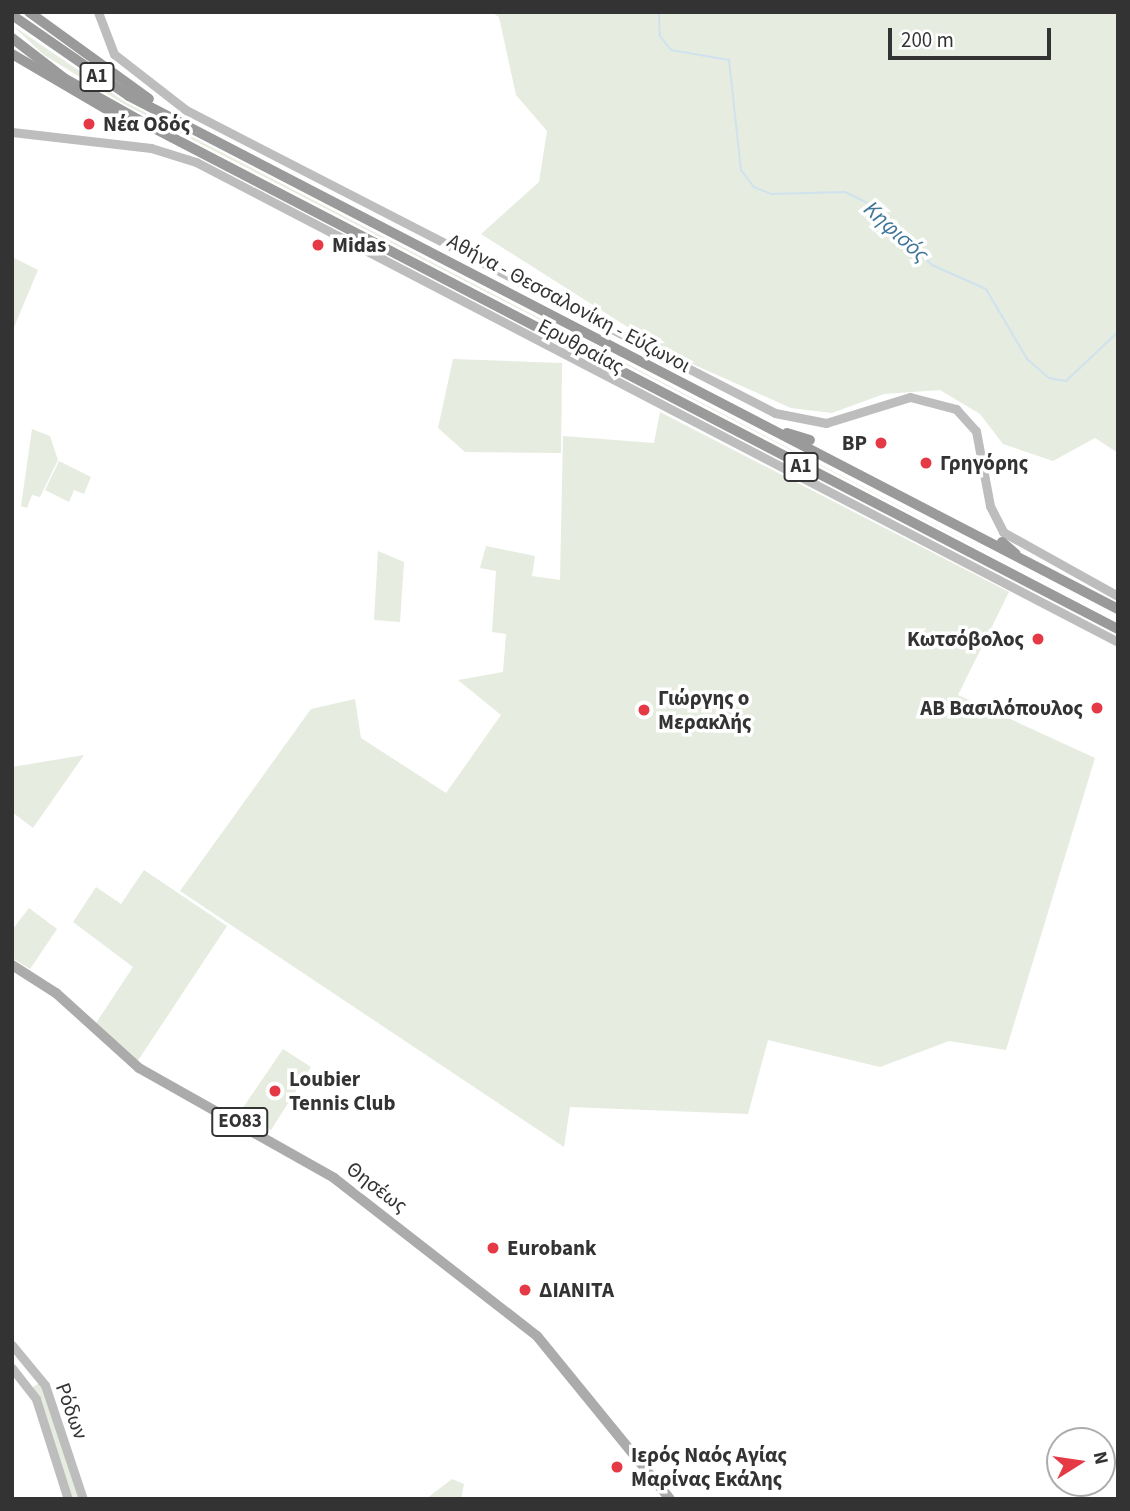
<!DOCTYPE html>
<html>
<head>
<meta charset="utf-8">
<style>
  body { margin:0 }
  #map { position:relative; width:1130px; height:1511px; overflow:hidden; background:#fff; font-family:"Source Sans 3",sans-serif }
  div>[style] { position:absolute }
  .green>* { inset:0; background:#e6ecdf }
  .stream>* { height:2px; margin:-1px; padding:0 1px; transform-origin:1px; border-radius:1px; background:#cfe2ee }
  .secondary>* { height:9px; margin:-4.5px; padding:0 4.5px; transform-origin:4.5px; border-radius:4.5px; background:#bdbdbd }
  .primary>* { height:10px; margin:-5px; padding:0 5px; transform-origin:5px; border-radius:5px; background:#ababab }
  .highway>* { height:10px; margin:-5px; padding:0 5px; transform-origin:5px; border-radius:5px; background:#9a9a9a }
  .dots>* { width:19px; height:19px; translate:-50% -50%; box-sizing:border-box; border:4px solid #fff; border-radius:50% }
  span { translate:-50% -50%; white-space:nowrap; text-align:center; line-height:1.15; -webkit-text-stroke:7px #fff; paint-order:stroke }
  .shield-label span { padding:2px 5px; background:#fff; border:2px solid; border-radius:5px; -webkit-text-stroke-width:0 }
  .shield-label { font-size:19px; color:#333; font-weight:700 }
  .poi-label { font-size:21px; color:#333; font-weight:700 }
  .left { translate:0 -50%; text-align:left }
  .right { translate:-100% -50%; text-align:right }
  .street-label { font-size:21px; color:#333 }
  .water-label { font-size:23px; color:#3f7597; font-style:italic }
  .frame { position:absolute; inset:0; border:14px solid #333; pointer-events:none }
  .north { position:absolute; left:1046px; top:1427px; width:70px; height:70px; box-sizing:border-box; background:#fff; border:2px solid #adadad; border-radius:50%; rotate:78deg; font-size:19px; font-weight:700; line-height:28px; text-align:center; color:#333 }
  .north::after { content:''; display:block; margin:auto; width:24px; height:32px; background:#e63946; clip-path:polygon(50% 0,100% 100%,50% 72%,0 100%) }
  .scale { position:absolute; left:888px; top:28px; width:163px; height:32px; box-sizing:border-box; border:4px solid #333; border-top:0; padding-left:9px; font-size:21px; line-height:24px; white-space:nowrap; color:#333; -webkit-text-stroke:5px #fff; paint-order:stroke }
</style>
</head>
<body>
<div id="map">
  <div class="green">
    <i style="clip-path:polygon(491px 12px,1118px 12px,1118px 453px,1095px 438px,1053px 461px,1003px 444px,980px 414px,940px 390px,884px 394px,832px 413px,791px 408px,670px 354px,481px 234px,539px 182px,547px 131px,516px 95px,499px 17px)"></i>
    <i style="clip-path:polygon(12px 25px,125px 102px,1118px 620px,124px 104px,44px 55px)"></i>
    <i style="clip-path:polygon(12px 257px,38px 270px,12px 332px)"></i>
    <i style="clip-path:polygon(453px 359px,562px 363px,561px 453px,465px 452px,438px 428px)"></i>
    <i style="clip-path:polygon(660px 412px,1009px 592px,958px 695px,1095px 758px,1006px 1050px,949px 1041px,880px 1067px,768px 1040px,748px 1114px,570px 1107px,564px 1147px,180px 891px,311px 709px,355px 699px,361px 738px,446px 793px,501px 715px,458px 680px,503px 672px,506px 634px,492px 632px,496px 571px,480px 568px,486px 546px,535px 556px,532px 576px,560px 580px,563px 436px,654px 443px)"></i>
    <i style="clip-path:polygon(32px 429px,50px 436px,58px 460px,40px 497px,32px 495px,27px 508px,21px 506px)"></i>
    <i style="clip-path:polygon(59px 461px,91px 477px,84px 494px,74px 490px,69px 502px,45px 490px)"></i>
    <i style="clip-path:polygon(378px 551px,404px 562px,400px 622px,374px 620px)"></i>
    <i style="clip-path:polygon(84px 755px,33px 828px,12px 812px,12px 767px)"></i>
    <i style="clip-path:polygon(144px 870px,227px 926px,137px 1062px,96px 1023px,133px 967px,73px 922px,96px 887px,121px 904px)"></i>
    <i style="clip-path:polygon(29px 908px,57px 929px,30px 969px,12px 958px,12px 930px)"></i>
    <i style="clip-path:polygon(283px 1049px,311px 1067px,271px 1130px,240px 1112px)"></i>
    <i style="clip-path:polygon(41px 1382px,81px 1499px,71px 1499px,33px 1387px)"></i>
    <i style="clip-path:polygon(452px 1479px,464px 1484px,461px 1499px,426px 1499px)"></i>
  </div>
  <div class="stream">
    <i style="left:659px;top:12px;width:24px;rotate:88deg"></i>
    <i style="left:660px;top:36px;width:18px;rotate:52deg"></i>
    <i style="left:671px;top:50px;width:59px;rotate:9.8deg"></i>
    <i style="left:729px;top:60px;width:111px;rotate:83.8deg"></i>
    <i style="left:741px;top:170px;width:21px;rotate:53deg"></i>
    <i style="left:754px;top:187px;width:18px;rotate:22deg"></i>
    <i style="left:771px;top:194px;width:74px;rotate:-1.5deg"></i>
    <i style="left:845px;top:192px;width:30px;rotate:26deg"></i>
    <i style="left:872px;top:205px;width:85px;rotate:45deg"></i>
    <i style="left:932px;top:265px;width:59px;rotate:24deg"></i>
    <i style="left:986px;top:289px;width:81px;rotate:59.6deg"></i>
    <i style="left:1027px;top:359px;width:29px;rotate:41deg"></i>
    <i style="left:1049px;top:378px;width:17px;rotate:10deg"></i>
    <i style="left:1066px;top:381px;width:71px;rotate:-43.3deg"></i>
  </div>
  <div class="secondary">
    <i style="left:98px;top:12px;width:45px;rotate:69.1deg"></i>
    <i style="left:114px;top:54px;width:91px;rotate:37.9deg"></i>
    <i style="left:186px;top:110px;width:662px;rotate:27.22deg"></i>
    <i style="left:775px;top:413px;width:52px;rotate:11.1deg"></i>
    <i style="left:826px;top:423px;width:88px;rotate:-17.2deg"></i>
    <i style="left:910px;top:397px;width:48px;rotate:14.6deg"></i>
    <i style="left:956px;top:409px;width:30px;rotate:48deg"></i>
    <i style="left:976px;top:431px;width:76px;rotate:79.4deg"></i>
    <i style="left:990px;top:506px;width:29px;rotate:63deg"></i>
    <i style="left:1003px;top:532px;width:132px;rotate:29.1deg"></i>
    <i style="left:12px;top:132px;width:140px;rotate:6.6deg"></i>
    <i style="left:151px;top:148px;width:47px;rotate:17.3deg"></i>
    <i style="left:196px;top:162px;width:1039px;rotate:27.5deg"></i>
    <i style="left:12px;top:1345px;width:52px;rotate:50.5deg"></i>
    <i style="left:45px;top:1385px;width:120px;rotate:71.6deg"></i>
    <i style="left:12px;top:1368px;width:39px;rotate:52deg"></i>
    <i style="left:36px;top:1399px;width:105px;rotate:72.3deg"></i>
  </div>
  <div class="primary">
    <i style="left:12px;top:965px;width:52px;rotate:32.5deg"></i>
    <i style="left:56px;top:993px;width:112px;rotate:42.1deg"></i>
    <i style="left:139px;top:1068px;width:224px;rotate:29.4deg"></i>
    <i style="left:334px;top:1178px;width:257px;rotate:37.9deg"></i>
    <i style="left:537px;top:1336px;width:210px;rotate:50.8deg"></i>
  </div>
  <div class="highway">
    <i style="left:29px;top:12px;width:148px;rotate:35.9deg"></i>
    <i style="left:12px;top:15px;width:142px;rotate:34.7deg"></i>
    <i style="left:129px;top:96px;width:1114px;rotate:27.42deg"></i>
    <i style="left:12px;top:38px;width:66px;rotate:37.6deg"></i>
    <i style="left:64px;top:78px;width:98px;rotate:29.2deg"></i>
    <i style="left:150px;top:126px;width:1091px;rotate:27.46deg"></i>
    <i style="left:12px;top:54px;width:139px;rotate:30.3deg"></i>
    <i style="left:787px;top:433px;width:24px;rotate:17deg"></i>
    <i style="left:1002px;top:542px;width:18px;rotate:41deg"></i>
  </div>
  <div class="dots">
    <i style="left:89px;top:124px;background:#e63946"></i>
    <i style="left:318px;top:245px;background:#e63946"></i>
    <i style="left:881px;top:443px;background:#e63946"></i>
    <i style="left:926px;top:463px;background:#e63946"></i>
    <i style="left:1038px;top:639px;background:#e63946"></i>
    <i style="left:1097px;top:708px;background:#e63946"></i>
    <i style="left:644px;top:710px;background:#e63946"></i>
    <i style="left:275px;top:1091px;background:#e63946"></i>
    <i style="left:493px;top:1248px;background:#e63946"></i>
    <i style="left:525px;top:1290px;background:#e63946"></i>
    <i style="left:617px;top:1467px;background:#e63946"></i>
  </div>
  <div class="shield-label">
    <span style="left:97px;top:77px">Α1</span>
    <span style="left:801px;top:467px">Α1</span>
    <span style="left:240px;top:1122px">ΕΟ83</span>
  </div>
  <div class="poi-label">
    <span class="left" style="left:103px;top:124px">Νέα Οδός</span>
    <span class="left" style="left:332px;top:245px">Midas</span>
    <span class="right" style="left:867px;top:443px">BP</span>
    <span class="left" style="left:940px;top:463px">Γρηγόρης</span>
    <span class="right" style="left:1024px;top:639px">Κωτσόβολος</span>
    <span class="left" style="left:658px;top:710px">Γιώργης ο<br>Μερακλής</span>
    <span class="right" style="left:1083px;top:708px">ΑΒ Βασιλόπουλος</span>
    <span class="left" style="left:289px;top:1091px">Loubier<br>Tennis Club</span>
    <span class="left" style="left:507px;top:1248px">Eurobank</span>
    <span class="left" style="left:539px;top:1290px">ΔΙΑΝΙΤΑ</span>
    <span class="left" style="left:631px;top:1467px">Ιερός Ναός Αγίας<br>Μαρίνας Εκάλης</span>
  </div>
  <div class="street-label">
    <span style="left:569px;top:303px;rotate:28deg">Αθήνα - Θεσσαλονίκη - Εύζωνοι</span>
    <span style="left:581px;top:346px;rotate:28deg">Ερυθραίας</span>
    <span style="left:377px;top:1187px;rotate:37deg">Θησέως</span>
    <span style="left:72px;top:1411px;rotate:70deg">Ρόδων</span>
  </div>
  <div class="water-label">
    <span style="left:896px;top:232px;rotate:42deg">Κηφισός</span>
  </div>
  <div class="frame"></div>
  <div class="north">N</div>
  <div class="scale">200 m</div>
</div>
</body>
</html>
